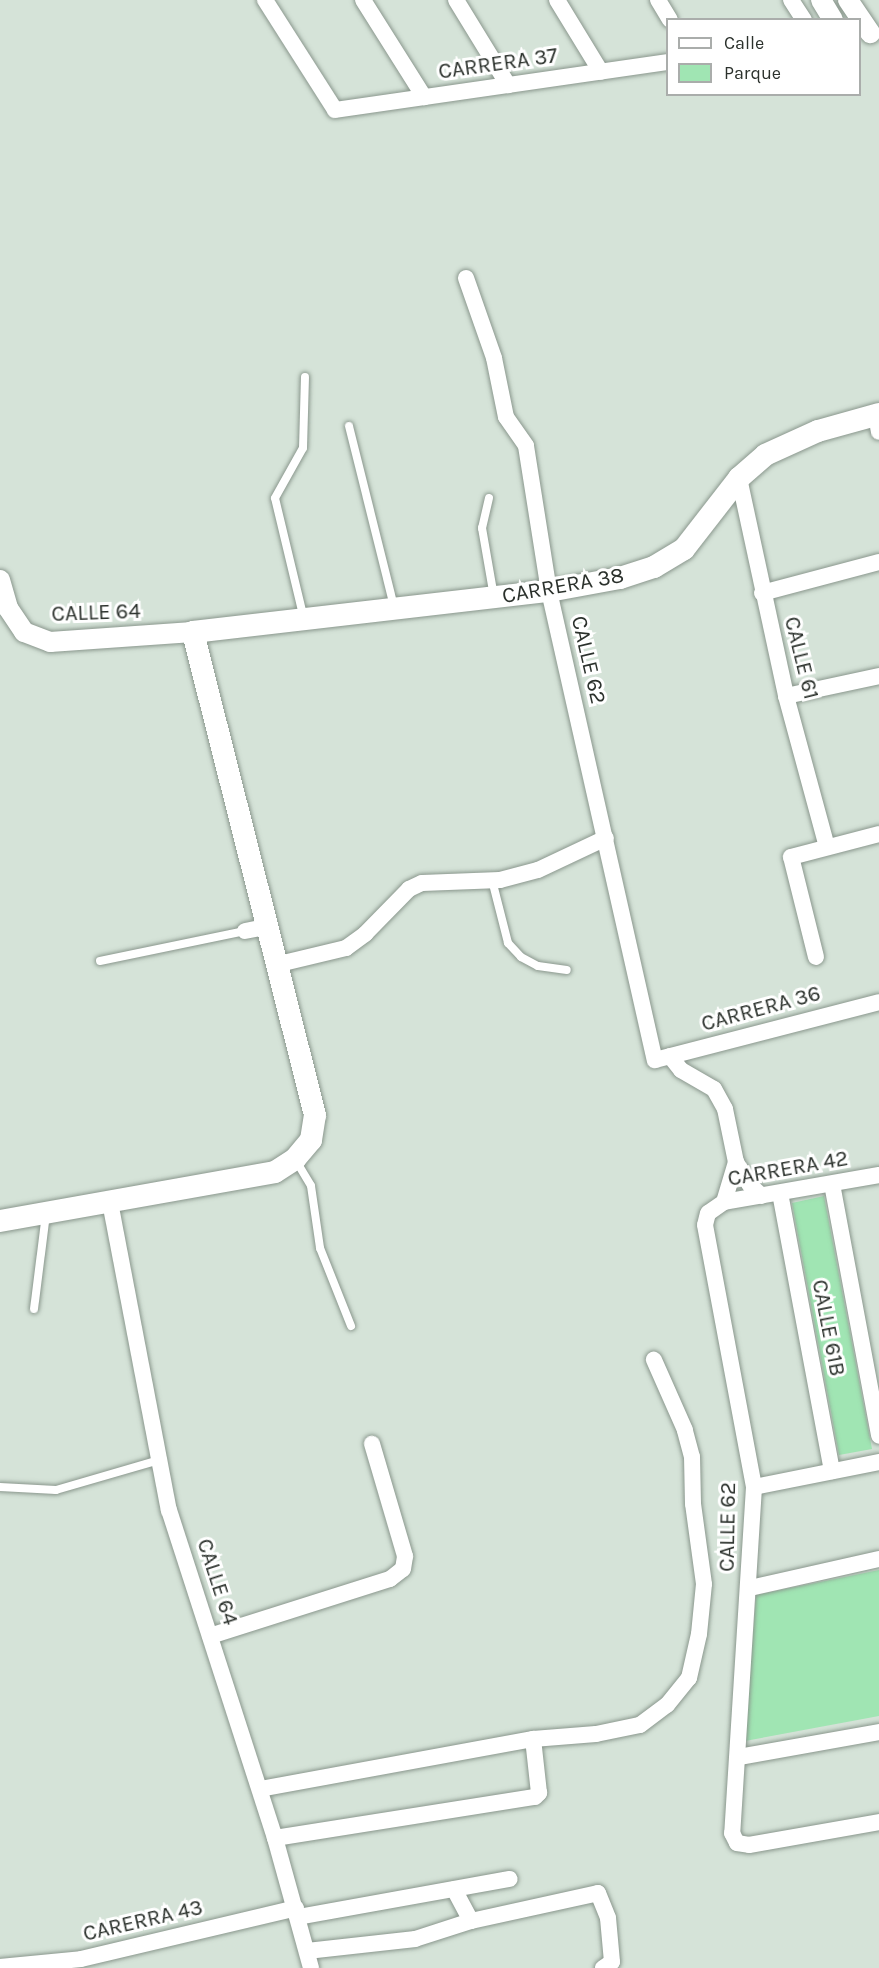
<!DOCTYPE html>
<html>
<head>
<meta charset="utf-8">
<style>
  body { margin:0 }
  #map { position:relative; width:879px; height:1968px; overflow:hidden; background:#d5e3d8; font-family:Karla,sans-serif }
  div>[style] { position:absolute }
  .green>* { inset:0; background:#a0e5b3 }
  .roads { filter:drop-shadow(0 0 2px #8a978d) drop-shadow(0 0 2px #8a978d) }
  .service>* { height:8px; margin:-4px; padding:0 4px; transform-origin:4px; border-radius:4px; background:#fff }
  .minor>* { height:16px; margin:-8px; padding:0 8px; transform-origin:8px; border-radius:8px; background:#fff }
  .tertiary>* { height:20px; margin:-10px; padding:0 10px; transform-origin:10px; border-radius:10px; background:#fff }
  .secondary>* { height:22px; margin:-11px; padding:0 11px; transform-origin:11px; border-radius:11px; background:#fff }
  span { translate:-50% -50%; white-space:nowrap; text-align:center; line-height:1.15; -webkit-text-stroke:6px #fff; paint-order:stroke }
  .street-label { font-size:22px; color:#2b312c }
  .legend { position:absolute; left:666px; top:18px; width:195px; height:78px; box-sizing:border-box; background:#fff; border:2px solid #aaadab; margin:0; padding:8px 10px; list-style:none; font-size:18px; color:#2b312c }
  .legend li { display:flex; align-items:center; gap:12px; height:30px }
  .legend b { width:30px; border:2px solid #aaadab }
</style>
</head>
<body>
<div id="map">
  <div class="green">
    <i style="clip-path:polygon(824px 1196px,872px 1449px,839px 1455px,792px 1203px)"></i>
    <i style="clip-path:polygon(879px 1570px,879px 1716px,745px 1741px,756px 1595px)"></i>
  </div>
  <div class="roads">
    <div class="service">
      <i style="left:349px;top:426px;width:186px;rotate:76deg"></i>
      <i style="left:489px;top:498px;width:31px;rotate:103deg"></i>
      <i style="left:482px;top:528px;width:70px;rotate:80.1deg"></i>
      <i style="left:304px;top:619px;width:124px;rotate:-103.5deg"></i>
      <i style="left:275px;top:498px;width:57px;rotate:-60.8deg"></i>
      <i style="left:303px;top:448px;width:71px;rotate:-88.4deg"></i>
      <i style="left:492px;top:880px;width:65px;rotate:75.7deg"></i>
      <i style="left:508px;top:943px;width:19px;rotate:47deg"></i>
      <i style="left:521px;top:957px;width:19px;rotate:28deg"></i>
      <i style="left:538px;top:966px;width:29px;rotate:8deg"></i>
      <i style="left:100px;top:961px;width:148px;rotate:-11.7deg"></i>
      <i style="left:295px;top:1159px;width:31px;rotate:59deg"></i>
      <i style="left:311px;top:1186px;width:63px;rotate:81.7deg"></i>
      <i style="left:320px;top:1248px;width:84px;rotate:68.3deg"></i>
      <i style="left:34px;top:1309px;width:96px;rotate:-82.8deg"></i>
      <i style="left:0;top:1487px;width:56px;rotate:3.1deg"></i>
      <i style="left:56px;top:1490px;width:107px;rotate:-16.2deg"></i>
    </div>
    <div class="minor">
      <i style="left:265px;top:0;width:130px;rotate:57.5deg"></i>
      <i style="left:335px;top:110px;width:336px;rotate:-8.2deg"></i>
      <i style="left:363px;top:0;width:115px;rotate:57.8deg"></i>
      <i style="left:456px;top:0;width:100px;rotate:58.5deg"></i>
      <i style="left:557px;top:0;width:84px;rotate:58.6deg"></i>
      <i style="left:658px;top:0;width:23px;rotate:59deg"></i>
      <i style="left:791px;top:0;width:24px;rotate:57deg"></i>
      <i style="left:466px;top:278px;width:85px;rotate:70.7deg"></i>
      <i style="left:494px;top:358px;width:60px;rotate:78.5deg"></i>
      <i style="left:506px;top:417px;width:35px;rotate:55deg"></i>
      <i style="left:526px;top:446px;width:147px;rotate:81deg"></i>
      <i style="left:549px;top:591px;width:481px;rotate:77.3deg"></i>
      <i style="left:655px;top:1060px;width:231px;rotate:-14.5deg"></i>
      <i style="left:876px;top:415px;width:17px;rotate:80deg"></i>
      <i style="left:739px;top:478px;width:223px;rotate:77.8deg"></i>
      <i style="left:786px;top:696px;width:156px;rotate:74.8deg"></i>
      <i style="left:762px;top:593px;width:121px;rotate:-14.8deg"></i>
      <i style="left:786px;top:696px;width:95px;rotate:-12.1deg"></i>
      <i style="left:245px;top:931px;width:20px;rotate:-11deg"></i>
      <i style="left:816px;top:957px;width:103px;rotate:-104deg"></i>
      <i style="left:791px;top:857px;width:91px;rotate:-14.6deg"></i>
      <i style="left:275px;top:965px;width:73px;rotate:-13.5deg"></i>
      <i style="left:346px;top:948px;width:24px;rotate:-36deg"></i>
      <i style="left:365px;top:934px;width:63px;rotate:-45.6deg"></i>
      <i style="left:409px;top:889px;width:14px;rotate:-25deg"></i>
      <i style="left:422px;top:883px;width:78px;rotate:-2.2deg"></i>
      <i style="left:500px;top:880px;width:39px;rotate:-15deg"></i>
      <i style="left:538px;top:870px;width:75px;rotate:-25.2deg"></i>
      <i style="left:670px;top:1056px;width:18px;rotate:52deg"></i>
      <i style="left:681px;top:1070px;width:38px;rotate:30deg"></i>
      <i style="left:714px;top:1089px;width:23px;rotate:61deg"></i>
      <i style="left:725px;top:1109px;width:54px;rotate:78.3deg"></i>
      <i style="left:736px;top:1162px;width:27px;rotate:59deg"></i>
      <i style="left:750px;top:1185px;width:16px;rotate:43deg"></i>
      <i style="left:879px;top:1175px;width:157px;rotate:170.1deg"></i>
      <i style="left:724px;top:1202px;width:19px;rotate:145deg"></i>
      <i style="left:708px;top:1213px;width:12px;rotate:104deg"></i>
      <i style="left:705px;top:1225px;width:267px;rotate:79.4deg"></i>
      <i style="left:754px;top:1487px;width:347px;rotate:93.6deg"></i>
      <i style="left:732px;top:1833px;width:11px;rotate:63deg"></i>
      <i style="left:737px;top:1843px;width:12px;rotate:9deg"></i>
      <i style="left:749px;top:1845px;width:132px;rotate:-10deg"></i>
      <i style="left:832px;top:1184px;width:256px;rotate:79.4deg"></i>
      <i style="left:780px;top:1193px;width:283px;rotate:79.4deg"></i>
      <i style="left:110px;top:1202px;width:314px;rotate:79.2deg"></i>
      <i style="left:169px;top:1510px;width:345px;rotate:72.1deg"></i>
      <i style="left:275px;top:1838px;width:135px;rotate:74.5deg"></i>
      <i style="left:724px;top:1202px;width:42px;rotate:-73.3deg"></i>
      <i style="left:754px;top:1487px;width:127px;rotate:-11.3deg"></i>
      <i style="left:750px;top:1588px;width:132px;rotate:-12.7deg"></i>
      <i style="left:210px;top:1636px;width:189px;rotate:-17.6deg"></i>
      <i style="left:390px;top:1579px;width:16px;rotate:-38deg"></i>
      <i style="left:403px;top:1569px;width:13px;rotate:-81deg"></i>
      <i style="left:405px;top:1556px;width:117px;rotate:-106.4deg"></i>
      <i style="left:739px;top:1757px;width:142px;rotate:-10.1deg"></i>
      <i style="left:260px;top:1789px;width:278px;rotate:-10.4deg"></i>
      <i style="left:533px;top:1739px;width:63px;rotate:-4.5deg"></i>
      <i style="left:596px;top:1734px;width:45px;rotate:-11.6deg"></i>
      <i style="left:640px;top:1725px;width:34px;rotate:-37deg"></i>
      <i style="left:667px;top:1705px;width:35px;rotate:-51deg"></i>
      <i style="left:689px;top:1678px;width:45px;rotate:-77.2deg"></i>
      <i style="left:699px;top:1634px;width:50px;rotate:-84.3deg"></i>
      <i style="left:704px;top:1584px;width:81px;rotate:-97.8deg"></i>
      <i style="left:693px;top:1504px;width:47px;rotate:-91.2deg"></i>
      <i style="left:692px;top:1457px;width:28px;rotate:-105deg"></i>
      <i style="left:685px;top:1430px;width:77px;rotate:-113.9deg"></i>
      <i style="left:275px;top:1838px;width:263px;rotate:-9deg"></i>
      <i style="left:535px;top:1797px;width:6px;rotate:-45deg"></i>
      <i style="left:539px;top:1793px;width:54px;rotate:-96.3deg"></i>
      <i style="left:298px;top:1917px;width:215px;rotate:-10.2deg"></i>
      <i style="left:471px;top:1921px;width:130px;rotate:-12.4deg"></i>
      <i style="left:598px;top:1893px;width:27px;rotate:68deg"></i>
      <i style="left:608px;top:1918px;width:44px;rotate:84.8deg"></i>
      <i style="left:612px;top:1962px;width:11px;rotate:146deg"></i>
      <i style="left:307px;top:1951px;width:109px;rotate:-6.3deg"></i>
      <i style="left:415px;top:1939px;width:59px;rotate:-17.8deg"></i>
      <i style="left:471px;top:1921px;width:36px;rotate:-118deg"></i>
      <i style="left:0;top:1967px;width:81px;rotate:-5.6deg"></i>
      <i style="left:81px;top:1959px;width:221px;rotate:-13.3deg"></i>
    </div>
    <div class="tertiary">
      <i style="left:821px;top:0;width:23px;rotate:59deg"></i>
      <i style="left:848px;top:0;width:40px;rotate:56deg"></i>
      <i style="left:0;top:580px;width:29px;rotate:74deg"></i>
      <i style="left:8px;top:608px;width:29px;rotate:56deg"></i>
      <i style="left:24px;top:632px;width:28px;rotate:21deg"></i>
      <i style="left:50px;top:642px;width:143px;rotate:-4deg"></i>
    </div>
    <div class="secondary">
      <i style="left:0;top:1221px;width:279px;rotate:-10.1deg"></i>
      <i style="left:275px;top:1172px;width:24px;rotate:-33deg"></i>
      <i style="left:295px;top:1159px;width:25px;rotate:-50deg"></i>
      <i style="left:311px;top:1140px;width:25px;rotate:-81deg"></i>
      <i style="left:315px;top:1115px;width:498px;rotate:-104.2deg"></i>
      <i style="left:193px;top:632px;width:358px;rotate:-6.6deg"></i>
      <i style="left:549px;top:591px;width:72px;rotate:-10.4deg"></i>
      <i style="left:620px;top:578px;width:36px;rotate:-18deg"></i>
      <i style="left:654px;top:567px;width:35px;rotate:-31deg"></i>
      <i style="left:684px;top:549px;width:90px;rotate:-52.2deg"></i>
      <i style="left:739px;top:478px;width:35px;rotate:-41deg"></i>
      <i style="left:765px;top:455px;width:58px;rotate:-24.4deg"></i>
      <i style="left:818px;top:431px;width:63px;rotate:-15.6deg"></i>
    </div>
  </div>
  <div class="street-label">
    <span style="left:498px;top:64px;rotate:-8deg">CARRERA 37</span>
    <span style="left:563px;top:586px;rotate:-10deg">CARRERA 38</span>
    <span style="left:96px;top:613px;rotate:-2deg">CALLE 64</span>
    <span style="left:801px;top:658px;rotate:76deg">CALLE 61</span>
    <span style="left:588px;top:660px;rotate:77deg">CALLE 62</span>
    <span style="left:761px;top:1009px;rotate:-15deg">CARRERA 36</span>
    <span style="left:788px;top:1169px;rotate:-10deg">CARRERA 42</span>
    <span style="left:828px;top:1328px;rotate:79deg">CALLE 61B</span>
    <span style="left:728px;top:1527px;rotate:-89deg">CALLE 62</span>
    <span style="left:217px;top:1582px;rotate:72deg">CALLE 64</span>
    <span style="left:143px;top:1921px;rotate:-13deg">CARERRA 43</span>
  </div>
  <ul class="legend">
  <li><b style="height:8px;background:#fff"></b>Calle</li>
  <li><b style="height:16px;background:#a0e5b3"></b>Parque</li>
  </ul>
</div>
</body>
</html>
